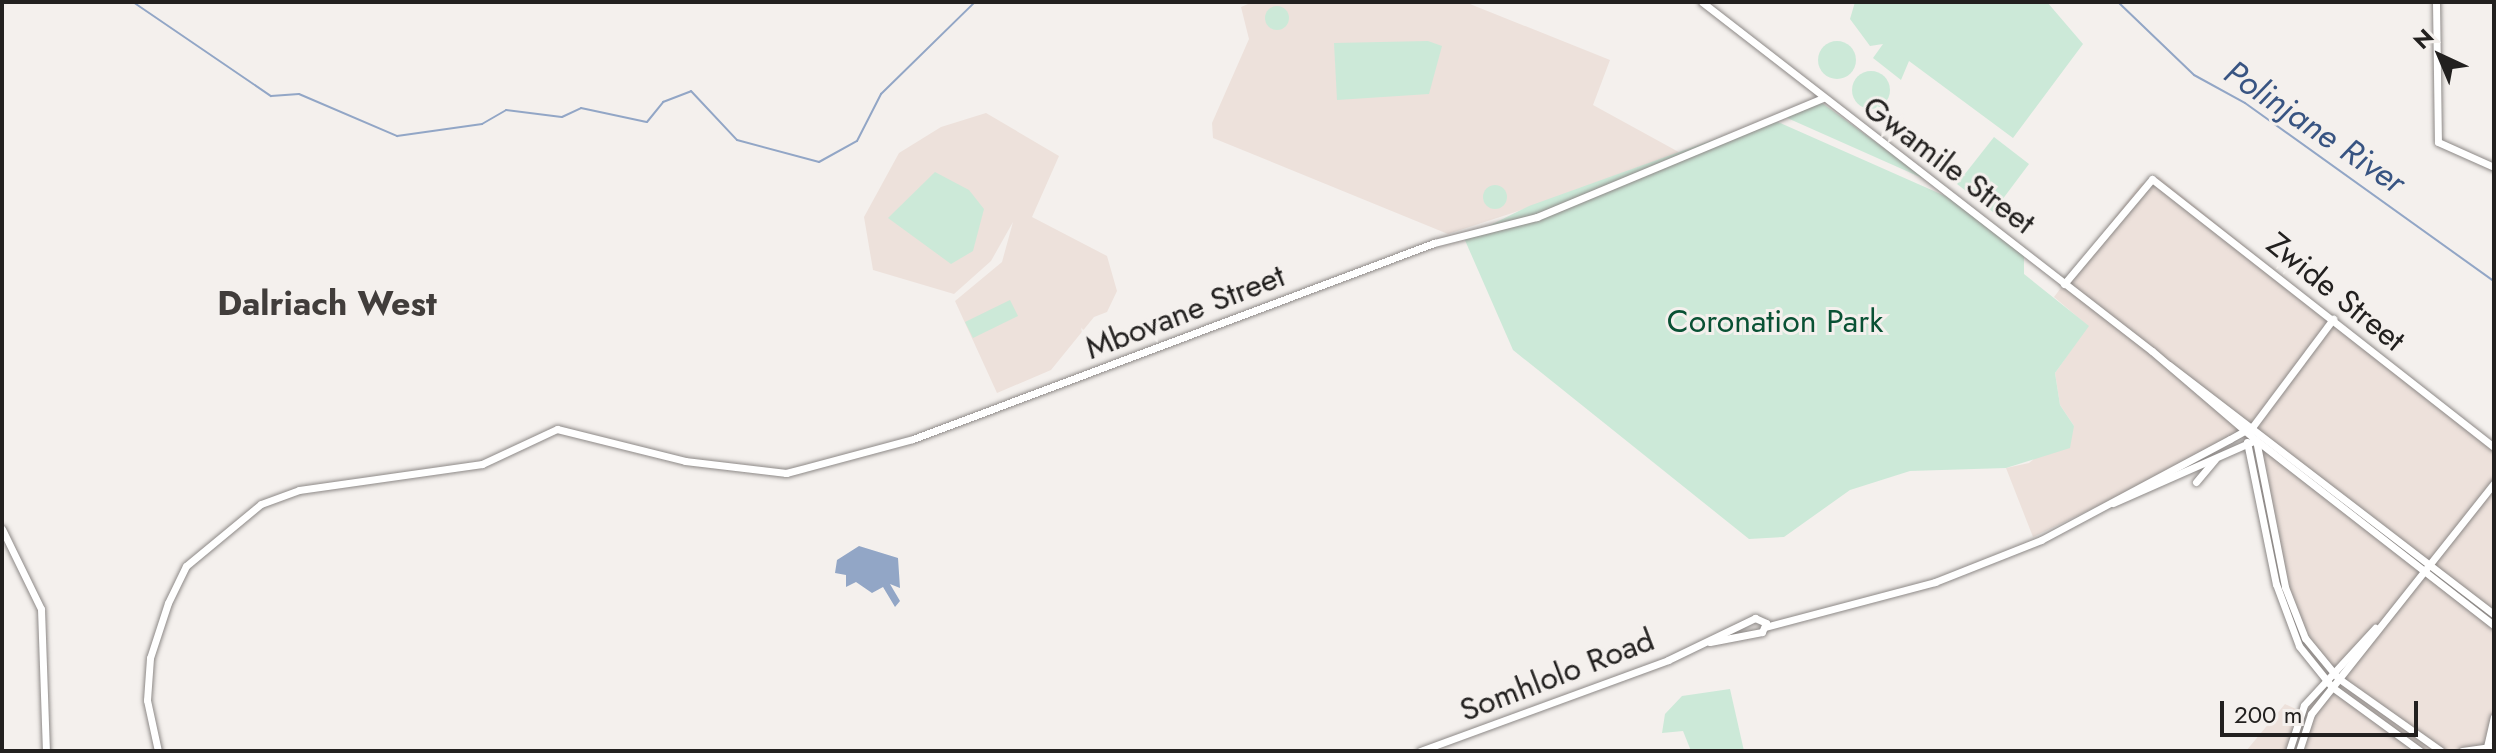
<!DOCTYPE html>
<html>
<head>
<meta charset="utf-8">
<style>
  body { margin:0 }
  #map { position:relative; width:2496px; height:753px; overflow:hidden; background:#f4f0ed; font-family:Jost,sans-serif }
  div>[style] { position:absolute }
  .built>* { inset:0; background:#ede1db }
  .green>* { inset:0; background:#cce9d8 }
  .round { border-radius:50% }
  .water>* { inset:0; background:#92a6c6 }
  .stream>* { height:2px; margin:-1px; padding:0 1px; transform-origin:1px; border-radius:1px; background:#92a6c6 }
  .roads { filter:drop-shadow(0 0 2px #8d8987) drop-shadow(0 0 2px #8d8987) }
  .secondary>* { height:7px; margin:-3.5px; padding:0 3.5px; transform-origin:3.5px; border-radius:3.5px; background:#fff }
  span { translate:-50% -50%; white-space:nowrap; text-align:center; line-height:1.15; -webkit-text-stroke:6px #f4f0ed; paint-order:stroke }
  .street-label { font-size:32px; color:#22201f }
  .park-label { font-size:32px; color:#095134 }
  .water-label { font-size:34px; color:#385482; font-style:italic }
  .neighbourhood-label { font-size:34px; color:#413d3b; font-weight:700 }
  .frame { position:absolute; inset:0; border:4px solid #22201f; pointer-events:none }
  .north { position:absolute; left:2400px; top:16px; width:80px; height:80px; -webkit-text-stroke:6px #f4f0ed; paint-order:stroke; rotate:316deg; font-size:22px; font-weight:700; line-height:32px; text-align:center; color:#22201f }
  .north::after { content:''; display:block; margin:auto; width:28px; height:36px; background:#22201f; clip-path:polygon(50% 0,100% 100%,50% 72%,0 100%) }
  .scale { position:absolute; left:2220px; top:701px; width:198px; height:36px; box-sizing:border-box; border:4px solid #22201f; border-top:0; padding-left:10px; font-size:24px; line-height:28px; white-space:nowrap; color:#22201f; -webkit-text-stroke:6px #f4f0ed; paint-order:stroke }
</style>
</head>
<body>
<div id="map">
  <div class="built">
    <i style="clip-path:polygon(1253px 2px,1465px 2px,1610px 60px,1593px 105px,1686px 156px,1448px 234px,1213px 138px,1212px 123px,1249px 39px,1241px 7px)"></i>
    <i style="clip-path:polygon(986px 113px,1059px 156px,1032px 217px,1107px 256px,1117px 291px,1107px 312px,1094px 317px,1051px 370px,997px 393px,955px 301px,1002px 262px,1013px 222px,991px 261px,954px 294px,873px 270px,864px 217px,899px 153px,941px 127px)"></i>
    <i style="clip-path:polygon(2159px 177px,2494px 447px,2494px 717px,2486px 751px,2246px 751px,2285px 704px,2298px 710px,2323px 680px,2287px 624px,2243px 436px,2033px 537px,2006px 468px,2029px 463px,2074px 426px,2060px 405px,2055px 373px,2088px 326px,2054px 297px,2140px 184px)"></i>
  </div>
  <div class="green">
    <i style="clip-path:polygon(1855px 2px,2047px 2px,2083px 44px,2013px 138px,1909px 61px,1901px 80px,1873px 58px,1883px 44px,1870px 46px,1850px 19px)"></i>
    <i class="round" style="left:1265px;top:6px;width:24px;height:24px"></i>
    <i class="round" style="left:1818px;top:41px;width:38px;height:38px"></i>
    <i style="clip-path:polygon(1428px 41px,1442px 46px,1429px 94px,1337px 100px,1334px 43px)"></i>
    <i class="round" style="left:1852px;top:71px;width:38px;height:38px"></i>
    <i style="clip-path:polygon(1822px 103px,1929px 181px,1785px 117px)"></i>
    <i style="clip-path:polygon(1771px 119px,1961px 203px,2024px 253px,2024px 274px,2089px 326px,2055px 373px,2060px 405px,2074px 426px,2070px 448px,2006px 468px,1910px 471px,1850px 490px,1784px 537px,1749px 539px,1513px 350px,1464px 238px,1529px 206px)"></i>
    <i style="clip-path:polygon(1994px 137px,2029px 164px,1993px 212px,1957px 184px)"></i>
    <i style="clip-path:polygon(935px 172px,969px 190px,984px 209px,973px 251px,951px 264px,888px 218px)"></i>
    <i class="round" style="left:1483px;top:185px;width:24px;height:24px"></i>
    <i style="clip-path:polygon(1010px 300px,1018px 316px,973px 338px,965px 322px)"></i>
    <i style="clip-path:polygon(1730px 689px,1744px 751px,1691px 751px,1683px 731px,1662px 733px,1665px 714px,1682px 696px)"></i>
  </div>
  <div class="water">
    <i style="clip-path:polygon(859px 546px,898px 558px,900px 588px,890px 584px,900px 601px,895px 607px,883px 587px,872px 593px,856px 582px,846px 587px,846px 575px,835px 573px,837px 560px)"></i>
  </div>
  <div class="stream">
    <i style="left:133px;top:2px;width:167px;rotate:34.3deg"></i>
    <i style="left:271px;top:96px;width:28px;rotate:-4deg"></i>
    <i style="left:299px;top:94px;width:107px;rotate:23.2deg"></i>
    <i style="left:397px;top:136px;width:86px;rotate:-8deg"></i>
    <i style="left:482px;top:124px;width:28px;rotate:-30deg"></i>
    <i style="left:506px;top:110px;width:56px;rotate:7.1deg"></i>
    <i style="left:562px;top:117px;width:21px;rotate:-25deg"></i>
    <i style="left:581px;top:108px;width:67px;rotate:12deg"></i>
    <i style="left:647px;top:122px;width:26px;rotate:-51deg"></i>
    <i style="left:663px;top:102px;width:30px;rotate:-21deg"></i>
    <i style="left:691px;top:91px;width:67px;rotate:46.8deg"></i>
    <i style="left:737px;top:140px;width:85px;rotate:15deg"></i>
    <i style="left:819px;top:162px;width:43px;rotate:-28.9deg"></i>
    <i style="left:857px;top:141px;width:53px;rotate:-62.9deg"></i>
    <i style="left:881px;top:94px;width:132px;rotate:-44.4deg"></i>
    <i style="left:2118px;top:2px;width:105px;rotate:43.8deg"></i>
    <i style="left:2194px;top:75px;width:58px;rotate:28.8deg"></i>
    <i style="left:2245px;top:103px;width:306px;rotate:35.6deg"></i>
  </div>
  <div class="roads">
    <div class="secondary">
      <i style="left:1702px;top:2px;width:569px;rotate:37.8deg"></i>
      <i style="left:2152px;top:351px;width:137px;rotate:40.6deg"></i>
      <i style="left:2436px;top:2px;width:140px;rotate:89.2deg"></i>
      <i style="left:2438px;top:142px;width:61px;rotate:24.1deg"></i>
      <i style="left:2064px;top:284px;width:137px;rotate:-50deg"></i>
      <i style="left:2152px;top:179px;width:434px;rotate:38.1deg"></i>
      <i style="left:2169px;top:365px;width:409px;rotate:37.5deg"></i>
      <i style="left:2256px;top:440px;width:150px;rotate:78.8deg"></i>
      <i style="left:2285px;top:587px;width:55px;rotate:68.6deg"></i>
      <i style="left:2305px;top:638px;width:52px;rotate:50.5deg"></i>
      <i style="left:2338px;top:678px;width:126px;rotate:35.3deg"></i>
      <i style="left:2247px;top:442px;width:145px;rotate:78.5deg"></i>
      <i style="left:2276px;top:584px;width:66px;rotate:69.6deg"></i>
      <i style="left:2299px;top:646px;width:53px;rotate:51.2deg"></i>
      <i style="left:2332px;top:687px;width:109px;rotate:36deg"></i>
      <i style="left:2196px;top:482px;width:30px;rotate:-50deg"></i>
      <i style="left:2113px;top:503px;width:156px;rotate:-23.8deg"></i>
      <i style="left:2256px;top:440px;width:301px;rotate:37.9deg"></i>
      <i style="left:2px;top:529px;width:89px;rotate:64deg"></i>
      <i style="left:41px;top:609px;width:142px;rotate:88deg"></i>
      <i style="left:1765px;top:627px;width:176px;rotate:-14.8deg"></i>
      <i style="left:1935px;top:582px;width:114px;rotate:-21.6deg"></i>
      <i style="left:2041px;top:540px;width:214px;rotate:-28.1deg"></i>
      <i style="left:2230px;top:439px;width:26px;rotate:-29deg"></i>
      <i style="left:2253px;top:426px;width:134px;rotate:-53.2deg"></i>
      <i style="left:158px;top:751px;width:52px;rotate:-102.2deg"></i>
      <i style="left:147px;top:700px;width:42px;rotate:-85.9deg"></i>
      <i style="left:150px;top:658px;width:58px;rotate:-71.9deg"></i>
      <i style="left:168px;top:603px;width:41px;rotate:-64.1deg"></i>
      <i style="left:186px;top:566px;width:97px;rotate:-39.6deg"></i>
      <i style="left:261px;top:504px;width:40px;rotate:-20.2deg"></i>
      <i style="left:299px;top:490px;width:185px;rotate:-8.1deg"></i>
      <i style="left:482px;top:464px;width:83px;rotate:-25deg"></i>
      <i style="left:557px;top:429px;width:132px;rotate:14deg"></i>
      <i style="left:685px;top:461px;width:102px;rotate:6.8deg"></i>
      <i style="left:786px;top:473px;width:131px;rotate:-15deg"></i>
      <i style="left:913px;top:439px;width:557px;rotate:-20.62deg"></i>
      <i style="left:1434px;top:243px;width:106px;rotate:-14.2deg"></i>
      <i style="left:1537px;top:217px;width:310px;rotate:-22.6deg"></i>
      <i style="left:1420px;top:751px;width:264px;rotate:-20.1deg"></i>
      <i style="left:1668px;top:660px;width:97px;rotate:-25.8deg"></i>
      <i style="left:1755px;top:618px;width:12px;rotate:24deg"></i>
      <i style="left:1766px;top:623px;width:10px;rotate:114deg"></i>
      <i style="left:1762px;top:632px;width:53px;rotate:169.1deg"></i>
      <i style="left:2289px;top:751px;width:48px;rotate:-71.9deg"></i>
      <i style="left:2304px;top:705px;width:105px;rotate:-47.3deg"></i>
      <i style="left:2299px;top:751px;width:39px;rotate:-72deg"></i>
      <i style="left:2311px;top:714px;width:295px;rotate:-51.6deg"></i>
      <i style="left:2462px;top:751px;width:29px;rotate:-8deg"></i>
      <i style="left:2486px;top:751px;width:35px;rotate:-77deg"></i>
    </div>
  </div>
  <div class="street-label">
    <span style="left:1949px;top:165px;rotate:37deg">Gwamile Street</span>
    <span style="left:2336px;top:292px;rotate:39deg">Zwide Street</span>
    <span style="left:1185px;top:312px;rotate:-21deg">Mbovane Street</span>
    <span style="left:1557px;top:675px;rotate:-21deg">Somhlolo Road</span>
  </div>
  <div class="park-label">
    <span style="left:1775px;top:321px">Coronation Park</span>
  </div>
  <div class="water-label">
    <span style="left:2315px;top:127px;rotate:34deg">Polinjane River</span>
  </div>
  <div class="neighbourhood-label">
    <span style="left:327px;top:304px">Dalriach West</span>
  </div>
  <div class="frame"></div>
  <div class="north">N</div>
  <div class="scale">200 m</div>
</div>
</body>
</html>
